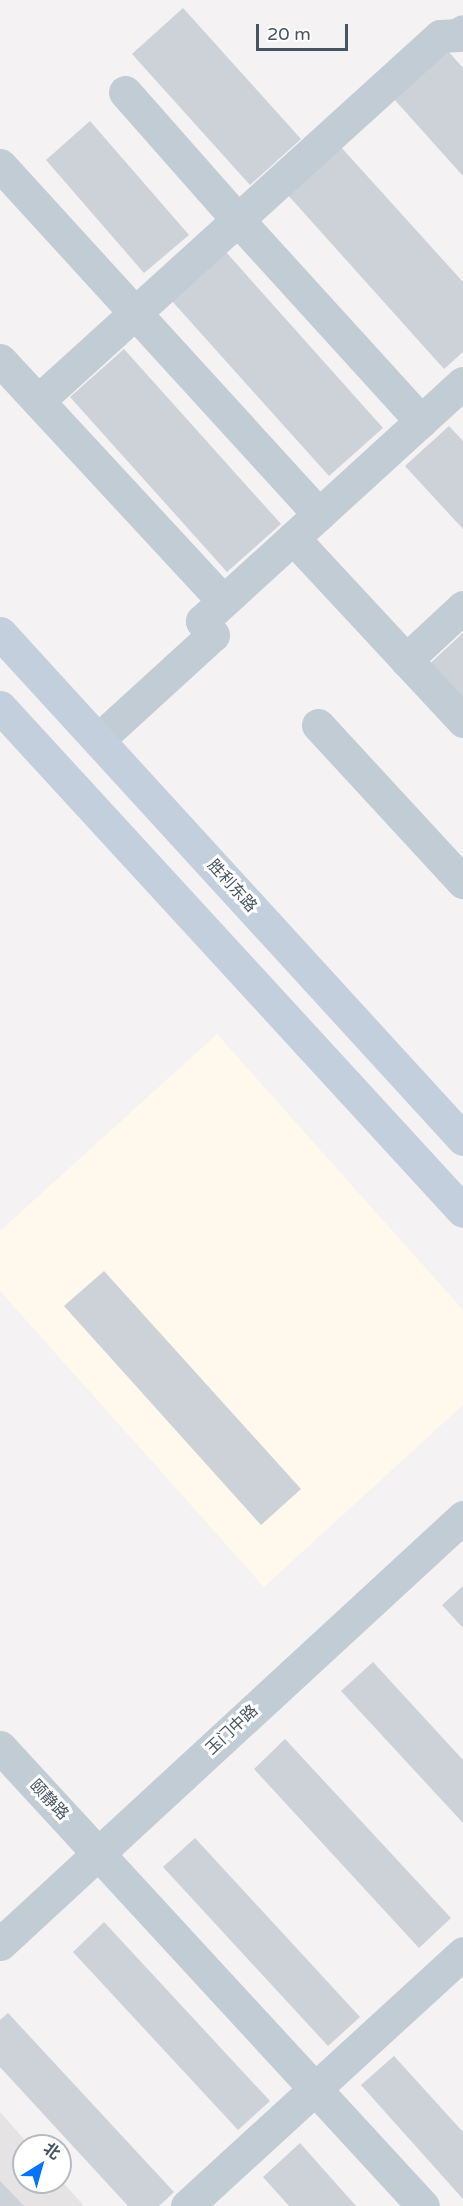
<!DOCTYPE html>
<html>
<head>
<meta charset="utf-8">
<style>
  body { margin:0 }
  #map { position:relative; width:463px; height:2206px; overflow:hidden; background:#f4f2f2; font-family:"Varela Round","Noto Sans SC",sans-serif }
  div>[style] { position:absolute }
  .commercial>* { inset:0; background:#fef9ec }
  .education>* { inset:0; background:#e5e3e4 }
  .building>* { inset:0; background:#cdd1d8 }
  .minor>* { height:33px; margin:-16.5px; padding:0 16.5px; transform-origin:16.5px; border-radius:16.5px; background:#c1ccd5 }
  .tertiary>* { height:33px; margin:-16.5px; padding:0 16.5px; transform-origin:16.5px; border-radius:16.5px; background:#c1ccd5 }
  .secondary>* { height:33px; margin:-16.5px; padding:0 16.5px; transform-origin:16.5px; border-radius:16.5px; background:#c3cfdc }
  span { translate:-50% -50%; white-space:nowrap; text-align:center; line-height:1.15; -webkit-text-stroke:6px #fff; paint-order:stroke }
  .street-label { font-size:16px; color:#475562 }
  .north { position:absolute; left:12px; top:2134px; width:60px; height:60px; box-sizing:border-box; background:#fff; border:2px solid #b5bbc0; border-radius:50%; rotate:37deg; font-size:16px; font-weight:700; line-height:24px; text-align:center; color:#475562 }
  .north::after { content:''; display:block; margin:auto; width:21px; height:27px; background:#0573fb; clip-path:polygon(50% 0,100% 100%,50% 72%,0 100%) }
  .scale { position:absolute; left:256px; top:24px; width:92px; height:27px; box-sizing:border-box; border:3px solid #475562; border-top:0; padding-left:8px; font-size:18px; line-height:21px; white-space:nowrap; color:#475562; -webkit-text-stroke:4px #fff; paint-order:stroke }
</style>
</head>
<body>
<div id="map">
  <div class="commercial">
    <i style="clip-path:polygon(217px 1034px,463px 1310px,463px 1405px,264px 1587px,0 1291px,0 1231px)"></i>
  </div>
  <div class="education">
    <i style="clip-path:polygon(0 2112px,30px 2146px,24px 2146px,24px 2182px,60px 2182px,60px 2179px,84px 2206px,0 2206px)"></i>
  </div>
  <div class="building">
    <i style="clip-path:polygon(183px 8px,301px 139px,250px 185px,132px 54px)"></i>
    <i style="clip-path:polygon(448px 51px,463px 68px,463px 176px,394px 99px)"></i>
    <i style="clip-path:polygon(90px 121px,189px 235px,144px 273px,46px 160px)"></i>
    <i style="clip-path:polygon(340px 146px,463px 282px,463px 352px,444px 369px,287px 194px)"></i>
    <i style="clip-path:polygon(226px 252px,383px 428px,329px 476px,172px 301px)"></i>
    <i style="clip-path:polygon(124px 349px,281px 524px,227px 572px,70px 397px)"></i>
    <i style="clip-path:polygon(449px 426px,463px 441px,463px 529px,405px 466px)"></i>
    <i style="clip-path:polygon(463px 633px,463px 710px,424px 669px)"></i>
    <i style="clip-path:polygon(104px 1271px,301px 1489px,261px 1525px,64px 1306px)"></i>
    <i style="clip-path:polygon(463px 1586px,463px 1628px,442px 1605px)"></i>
    <i style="clip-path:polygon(373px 1662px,463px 1760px,463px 1823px,341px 1691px)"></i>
    <i style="clip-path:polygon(285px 1739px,451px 1918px,419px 1948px,254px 1769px)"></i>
    <i style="clip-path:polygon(195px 1838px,360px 2017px,328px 2046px,163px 1867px)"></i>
    <i style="clip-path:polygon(104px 1922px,270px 2101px,238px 2130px,73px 1952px)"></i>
    <i style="clip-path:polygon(8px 2013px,174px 2192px,159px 2206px,128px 2206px,0 2067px,0 2020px)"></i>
    <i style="clip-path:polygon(394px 2056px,463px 2132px,463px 2199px,361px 2085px)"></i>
    <i style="clip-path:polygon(300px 2143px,356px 2206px,289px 2206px,263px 2177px)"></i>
    <i style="clip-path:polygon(0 2181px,24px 2206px,0 2206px)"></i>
  </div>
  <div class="minor">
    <i style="left:125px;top:92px;width:171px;rotate:48.6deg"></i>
    <i style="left:238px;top:220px;width:272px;rotate:47.7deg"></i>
    <i style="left:0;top:165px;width:473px;rotate:47.6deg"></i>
    <i style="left:0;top:360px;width:328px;rotate:47.2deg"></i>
    <i style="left:38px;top:401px;width:543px;rotate:-42.24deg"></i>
    <i style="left:440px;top:36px;width:18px;rotate:-3deg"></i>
    <i style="left:458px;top:35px;width:6px;rotate:-39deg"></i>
    <i style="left:293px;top:538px;width:250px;rotate:47.1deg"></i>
    <i style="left:406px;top:660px;width:78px;rotate:-42.9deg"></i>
    <i style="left:318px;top:725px;width:214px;rotate:47.3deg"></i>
    <i style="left:99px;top:739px;width:154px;rotate:-42.4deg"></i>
    <i style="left:213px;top:635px;width:18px;rotate:-128deg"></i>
    <i style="left:202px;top:621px;width:353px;rotate:-42.4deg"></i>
    <i style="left:0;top:1747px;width:624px;rotate:47.34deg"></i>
    <i style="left:187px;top:2206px;width:374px;rotate:-42.5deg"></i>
  </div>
  <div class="tertiary">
    <i style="left:0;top:1944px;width:630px;rotate:-42.68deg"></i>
  </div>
  <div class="secondary">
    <i style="left:0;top:633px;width:686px;rotate:47.54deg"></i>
    <i style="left:0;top:707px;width:684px;rotate:47.43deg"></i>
  </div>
  <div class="street-label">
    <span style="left:232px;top:886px;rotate:48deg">胜利东路</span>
    <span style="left:232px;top:1730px;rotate:-43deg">玉门中路</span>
    <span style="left:49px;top:1800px;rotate:47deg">颐静路</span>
  </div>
  <div class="north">北</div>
  <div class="scale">20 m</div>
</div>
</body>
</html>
